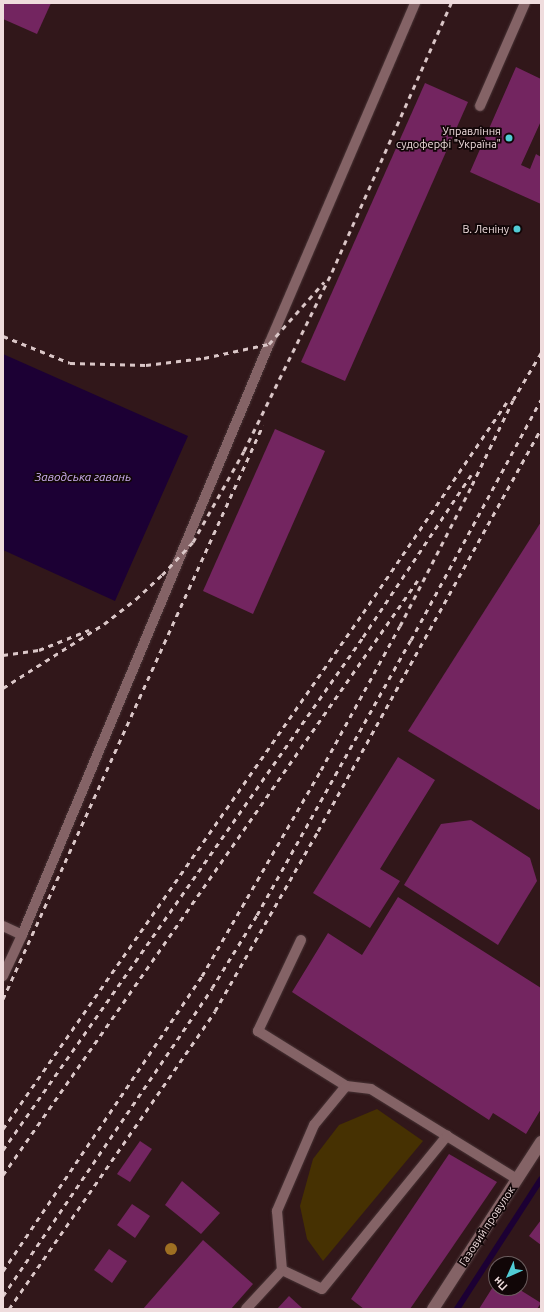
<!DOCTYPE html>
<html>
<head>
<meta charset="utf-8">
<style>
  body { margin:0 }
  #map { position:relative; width:544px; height:1312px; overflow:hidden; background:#31171a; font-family:Ubuntu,sans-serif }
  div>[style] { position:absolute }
  .green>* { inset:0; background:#463102 }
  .water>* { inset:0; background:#1c0034 }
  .stream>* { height:6px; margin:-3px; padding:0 3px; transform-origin:3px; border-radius:3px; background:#1c0034 }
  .building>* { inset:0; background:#732560 }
  .roads { filter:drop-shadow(0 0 1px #473335) drop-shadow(0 0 1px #473335) }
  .service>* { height:10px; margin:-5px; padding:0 5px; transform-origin:5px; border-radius:5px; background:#846366 }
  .tertiary>* { height:12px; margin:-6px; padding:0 6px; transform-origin:6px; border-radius:6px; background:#846366 }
  .rail>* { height:3px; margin-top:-1.5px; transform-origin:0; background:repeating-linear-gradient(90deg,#dac6c7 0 5px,transparent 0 10px) }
  .trees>* { width:12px; height:12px; margin:-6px; border-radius:50%; background:#9e6f22 }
  .dots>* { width:11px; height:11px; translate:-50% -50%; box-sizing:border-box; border:2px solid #110607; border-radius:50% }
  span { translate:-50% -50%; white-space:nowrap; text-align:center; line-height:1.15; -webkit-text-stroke:3.5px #110607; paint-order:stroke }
  .poi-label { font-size:11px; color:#efdcdd }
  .right { translate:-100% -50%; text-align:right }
  .street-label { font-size:11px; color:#efdcdd }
  .water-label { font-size:12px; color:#cdb0f1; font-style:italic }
  .frame { position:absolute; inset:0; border:4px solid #efdcdd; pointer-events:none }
  .north { position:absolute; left:488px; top:1256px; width:40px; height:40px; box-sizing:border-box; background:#110607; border:1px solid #6a5c5d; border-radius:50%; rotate:225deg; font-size:11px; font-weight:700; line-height:16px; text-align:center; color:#efdcdd }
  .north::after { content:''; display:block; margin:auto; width:14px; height:18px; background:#51ccd5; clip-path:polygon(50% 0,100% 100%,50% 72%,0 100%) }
</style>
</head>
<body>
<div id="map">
  <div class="green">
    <i style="clip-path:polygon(377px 1109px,423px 1141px,323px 1261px,307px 1239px,300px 1206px,313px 1159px,339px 1125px)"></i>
  </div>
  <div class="water">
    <i style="clip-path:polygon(3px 354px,188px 436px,115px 601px,3px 550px)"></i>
  </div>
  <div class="stream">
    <i style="left:457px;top:1309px;width:155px;rotate:-57.1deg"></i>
  </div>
  <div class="building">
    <i style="clip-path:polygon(3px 3px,51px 3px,37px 34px,3px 19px)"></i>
    <i style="clip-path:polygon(516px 67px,541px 79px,541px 121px,521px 165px,530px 169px,536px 154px,541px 157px,541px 204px,470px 172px)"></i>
    <i style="clip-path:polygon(425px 83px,468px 102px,345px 381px,301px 362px)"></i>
    <i style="clip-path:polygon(275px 429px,325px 451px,253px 614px,203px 591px)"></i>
    <i style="clip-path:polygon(541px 522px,541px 807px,539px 810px,408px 731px)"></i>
    <i style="clip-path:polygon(398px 757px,435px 780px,380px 869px,400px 881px,370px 928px,313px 893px)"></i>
    <i style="clip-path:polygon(471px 820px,530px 858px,537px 881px,498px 945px,404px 885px,441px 824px)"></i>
    <i style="clip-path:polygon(398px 897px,541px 988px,541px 1109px,526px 1134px,493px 1113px,489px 1120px,292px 992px,328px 933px,362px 955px)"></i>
    <i style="clip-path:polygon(140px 1141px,152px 1149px,130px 1182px,117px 1174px)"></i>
    <i style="clip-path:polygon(449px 1154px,497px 1182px,410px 1309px,364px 1309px,351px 1299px)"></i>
    <i style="clip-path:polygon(182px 1181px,220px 1213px,201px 1234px,165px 1205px)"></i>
    <i style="clip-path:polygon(132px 1204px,150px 1216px,135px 1238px,117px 1225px)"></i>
    <i style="clip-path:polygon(541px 1220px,541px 1245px,529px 1236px)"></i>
    <i style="clip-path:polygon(203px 1240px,253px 1284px,231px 1309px,143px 1309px)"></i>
    <i style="clip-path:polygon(109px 1249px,127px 1261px,112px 1283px,94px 1270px)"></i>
    <i style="clip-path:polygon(496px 1282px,496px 1288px,517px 1288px,541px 1303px,537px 1309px,479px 1309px)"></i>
    <i style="clip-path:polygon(289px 1296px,303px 1309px,277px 1309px)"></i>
  </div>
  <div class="roads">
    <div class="service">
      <i style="left:480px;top:106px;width:112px;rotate:-66.4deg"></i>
      <i style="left:3px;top:926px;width:21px;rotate:25deg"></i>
      <i style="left:301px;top:940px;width:101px;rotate:115.3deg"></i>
      <i style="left:258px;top:1031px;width:104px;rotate:32deg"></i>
      <i style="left:3px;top:976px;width:45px;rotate:-65.1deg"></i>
      <i style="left:22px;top:935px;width:641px;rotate:-67.32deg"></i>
      <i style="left:269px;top:344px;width:371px;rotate:-66.8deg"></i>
      <i style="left:447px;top:1136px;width:89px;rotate:-148.3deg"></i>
      <i style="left:371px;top:1089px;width:25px;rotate:-173deg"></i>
      <i style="left:346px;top:1086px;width:50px;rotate:129.4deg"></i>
      <i style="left:314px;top:1125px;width:94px;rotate:113.3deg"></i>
      <i style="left:277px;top:1211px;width:59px;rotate:85.2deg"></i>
      <i style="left:282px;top:1270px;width:44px;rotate:25.4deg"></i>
      <i style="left:322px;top:1289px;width:198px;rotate:-50.8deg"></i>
      <i style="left:447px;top:1136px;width:82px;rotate:31.6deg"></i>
      <i style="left:246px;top:1309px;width:53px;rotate:-47.3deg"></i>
    </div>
    <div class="tertiary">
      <i style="left:433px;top:1309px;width:199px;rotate:-57.1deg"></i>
    </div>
  </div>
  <div class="rail">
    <i style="left:3px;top:336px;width:72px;rotate:21.9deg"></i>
    <i style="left:70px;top:363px;width:76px;rotate:1.5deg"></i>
    <i style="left:146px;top:365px;width:58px;rotate:-6.9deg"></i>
    <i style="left:204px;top:358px;width:66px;rotate:-12.2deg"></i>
    <i style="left:269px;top:344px;width:83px;rotate:-48.4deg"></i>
    <i style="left:3px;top:655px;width:36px;rotate:-8deg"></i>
    <i style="left:39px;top:650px;width:54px;rotate:-21.8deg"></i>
    <i style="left:3px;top:688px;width:120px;rotate:-32.4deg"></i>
    <i style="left:104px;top:624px;width:41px;rotate:-38deg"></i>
    <i style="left:136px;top:599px;width:35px;rotate:-43deg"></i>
    <i style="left:162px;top:575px;width:45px;rotate:-46.8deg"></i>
    <i style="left:193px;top:542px;width:104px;rotate:-60.7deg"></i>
    <i style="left:244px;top:451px;width:199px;rotate:-63.8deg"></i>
    <i style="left:332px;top:272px;width:294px;rotate:-66.1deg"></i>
    <i style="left:3px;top:999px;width:630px;rotate:-65.63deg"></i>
    <i style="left:3px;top:1129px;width:629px;rotate:-55.1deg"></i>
    <i style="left:363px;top:613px;width:255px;rotate:-55.7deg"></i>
    <i style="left:3px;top:1150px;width:627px;rotate:-54.94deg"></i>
    <i style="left:363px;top:637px;width:195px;rotate:-56.3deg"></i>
    <i style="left:3px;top:1175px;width:725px;rotate:-55.11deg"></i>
    <i style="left:3px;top:1271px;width:356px;rotate:-56deg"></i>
    <i style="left:202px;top:976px;width:238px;rotate:-60deg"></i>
    <i style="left:321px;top:770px;width:164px;rotate:-61.3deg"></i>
    <i style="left:400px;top:626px;width:158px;rotate:-62.9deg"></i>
    <i style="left:472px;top:485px;width:94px;rotate:-64.2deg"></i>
    <i style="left:513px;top:400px;width:55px;rotate:-59.2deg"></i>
    <i style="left:3px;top:1296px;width:372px;rotate:-55.8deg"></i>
    <i style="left:212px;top:988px;width:86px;rotate:-58.3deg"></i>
    <i style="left:257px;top:915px;width:315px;rotate:-60.8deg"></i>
    <i style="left:411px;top:640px;width:273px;rotate:-61.6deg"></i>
    <i style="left:9px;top:1309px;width:362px;rotate:-55.3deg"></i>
    <i style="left:215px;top:1011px;width:207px;rotate:-60.2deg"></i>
    <i style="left:318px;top:831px;width:460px;rotate:-61deg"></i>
  </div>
  <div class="trees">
    <i style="left:171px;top:1249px"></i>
  </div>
  <div class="dots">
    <i style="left:509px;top:138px;background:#51ccd5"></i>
    <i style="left:517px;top:229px;background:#51ccd5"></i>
  </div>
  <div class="poi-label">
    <span class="right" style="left:501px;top:138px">Управління<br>судоферфі "Україна"</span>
    <span class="right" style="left:509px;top:229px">В. Леніну</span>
  </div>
  <div class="street-label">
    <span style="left:487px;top:1226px;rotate:-57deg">Газовий провулок</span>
  </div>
  <div class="water-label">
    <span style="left:83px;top:477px">Заводська гавань</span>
  </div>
  <div class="frame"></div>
  <div class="north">Пн</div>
</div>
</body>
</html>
